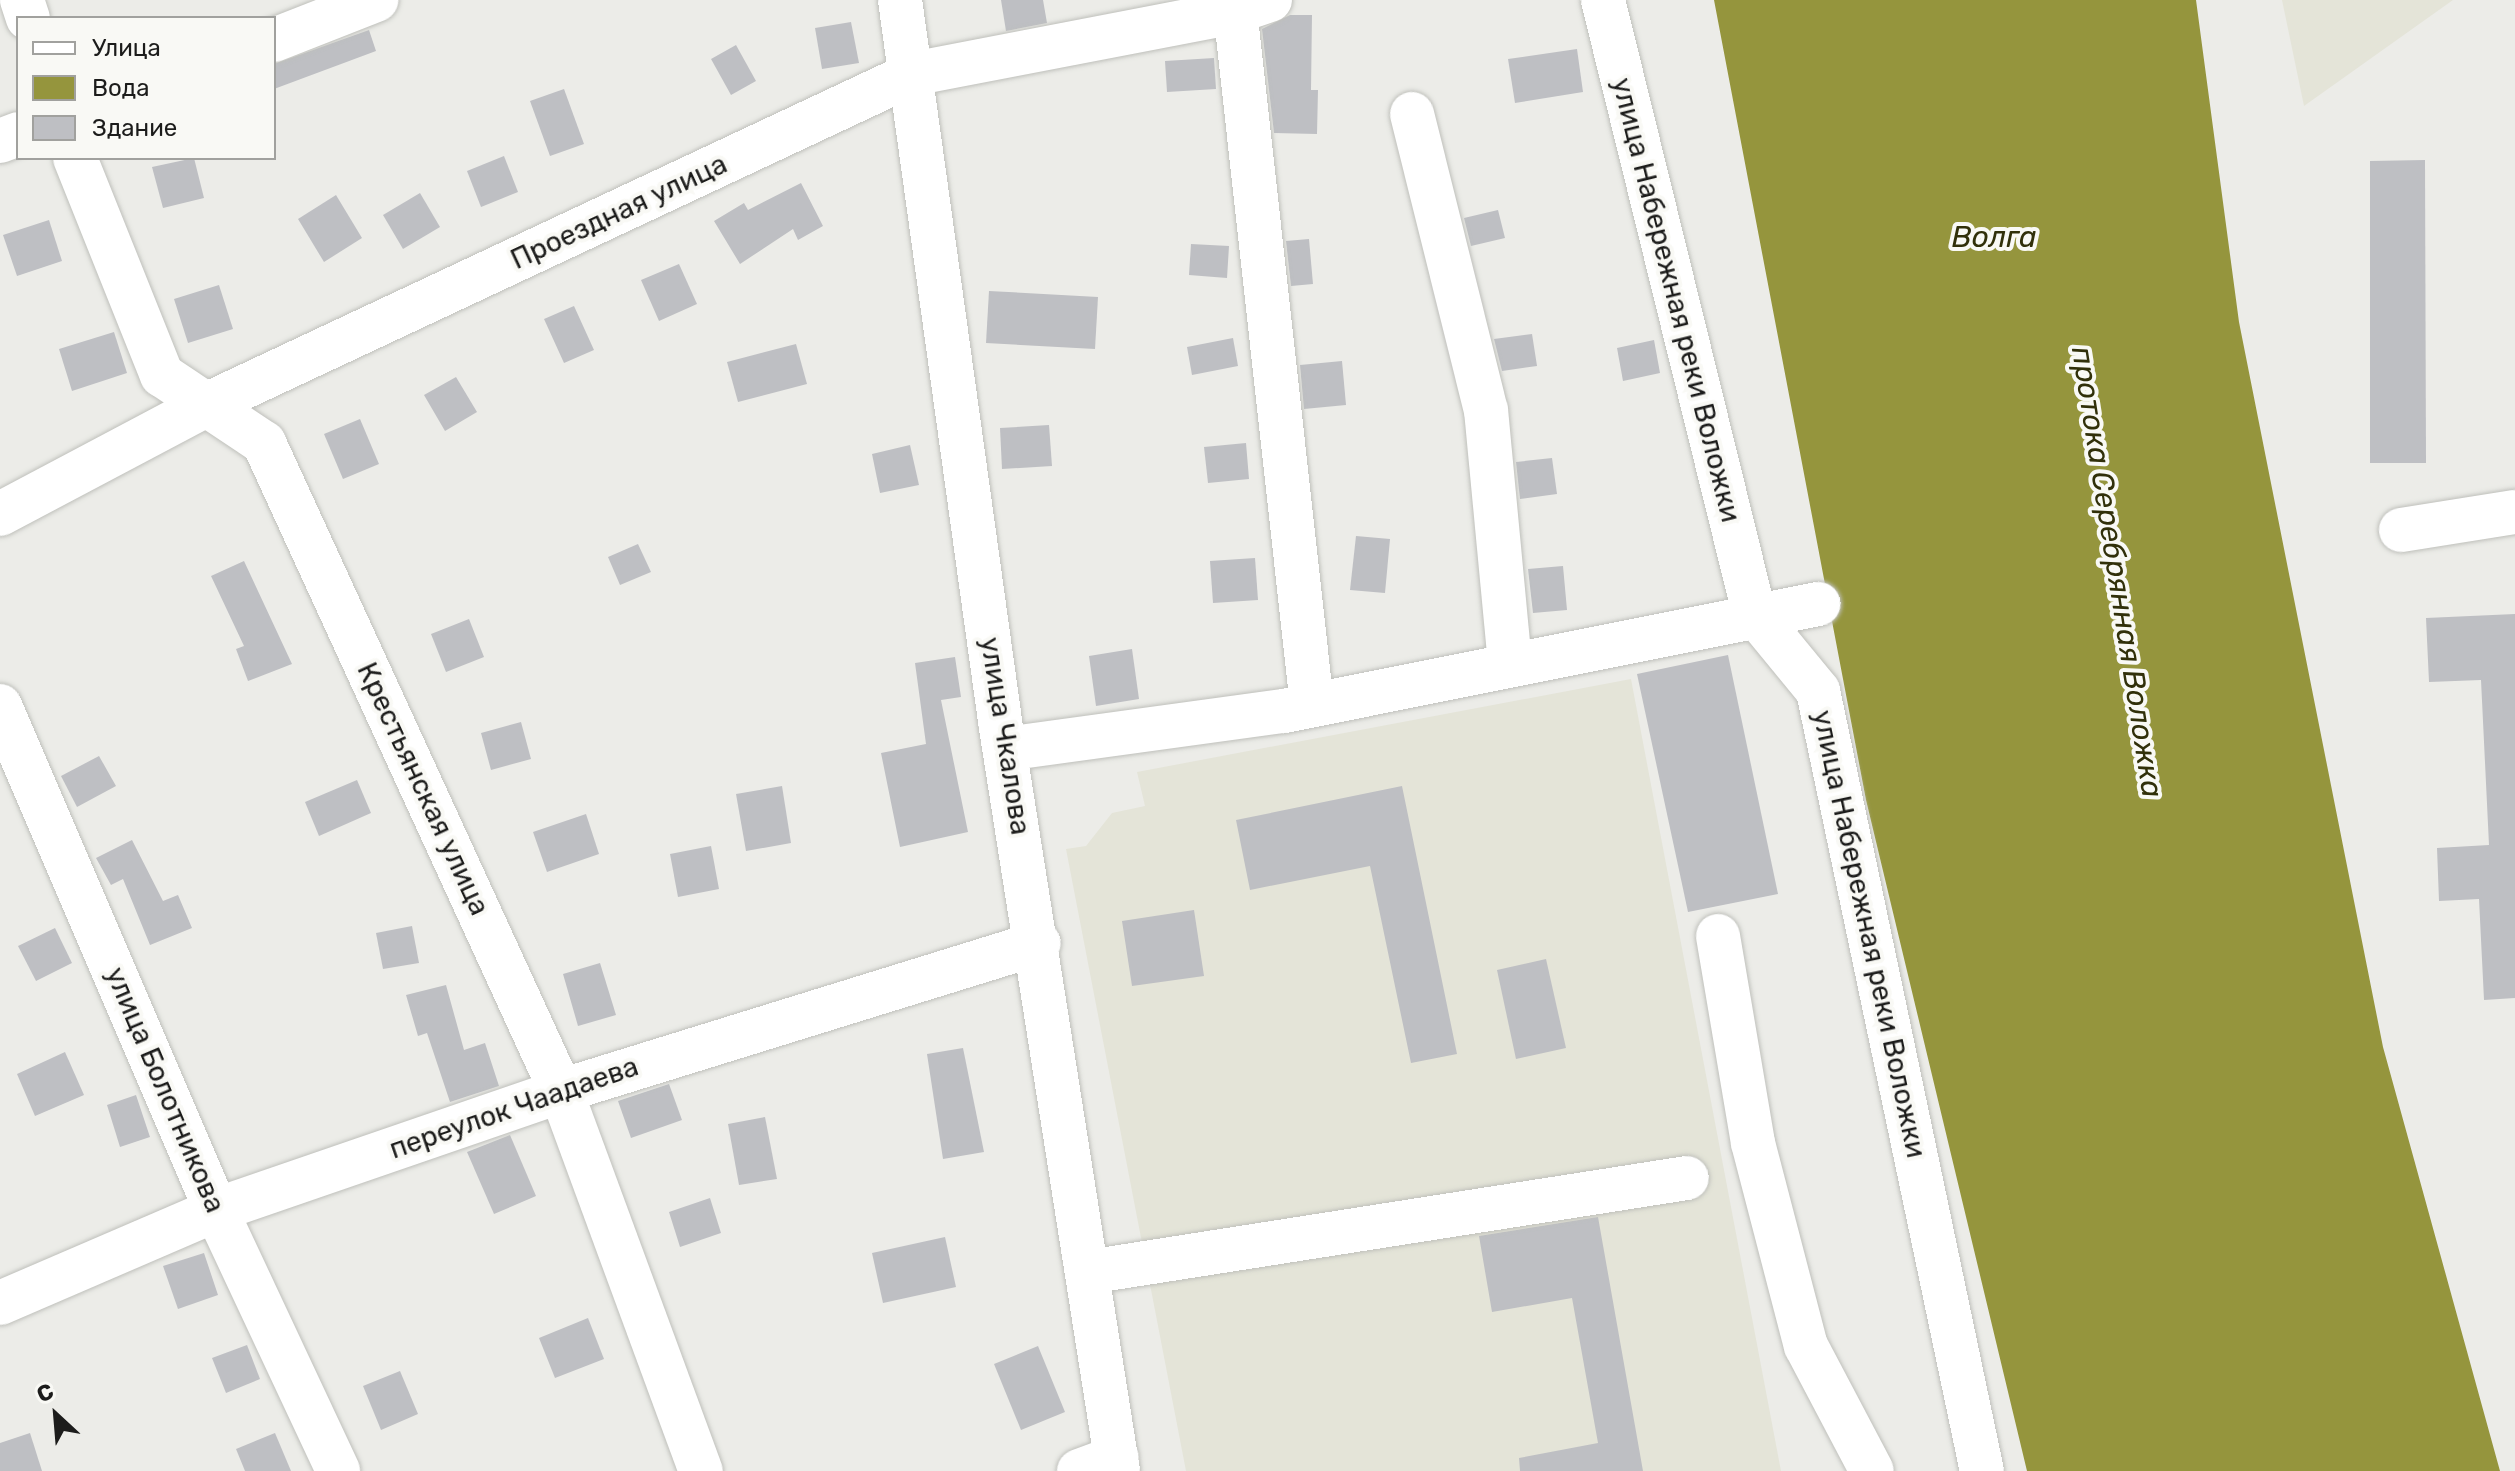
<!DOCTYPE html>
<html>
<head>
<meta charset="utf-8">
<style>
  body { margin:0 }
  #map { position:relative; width:2515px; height:1471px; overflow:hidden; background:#ecece8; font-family:Rubik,sans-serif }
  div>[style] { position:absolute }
  .built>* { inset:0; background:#e4e4d8 }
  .water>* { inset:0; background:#95953d }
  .building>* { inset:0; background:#bebfc3 }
  .roads { filter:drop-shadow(0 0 2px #bfc0bb) drop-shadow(0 0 2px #bfc0bb) }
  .minor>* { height:44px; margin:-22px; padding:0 22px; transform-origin:22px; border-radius:22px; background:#fff }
  .major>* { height:44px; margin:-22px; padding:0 22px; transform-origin:22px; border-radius:22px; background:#fff }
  span { translate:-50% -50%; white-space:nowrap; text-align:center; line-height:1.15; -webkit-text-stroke:8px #f9f9f5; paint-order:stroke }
  .street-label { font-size:28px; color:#1c1c1b }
  .water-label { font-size:30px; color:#31300a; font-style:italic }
  .legend { position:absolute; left:16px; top:16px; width:260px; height:144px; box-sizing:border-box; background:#f9f9f5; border:2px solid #a1a19e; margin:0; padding:10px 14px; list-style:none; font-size:24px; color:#1c1c1b }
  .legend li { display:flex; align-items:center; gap:16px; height:40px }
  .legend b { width:40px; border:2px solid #a1a19e }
  .north { position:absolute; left:16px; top:1375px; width:80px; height:80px; -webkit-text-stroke:6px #f9f9f5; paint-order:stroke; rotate:334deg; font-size:22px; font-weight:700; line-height:32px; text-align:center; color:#1c1c1b }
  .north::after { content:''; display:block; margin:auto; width:28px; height:36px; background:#1c1c1b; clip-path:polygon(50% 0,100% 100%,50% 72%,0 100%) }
</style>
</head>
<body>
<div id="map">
  <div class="built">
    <i style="clip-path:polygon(2282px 0,2453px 0,2304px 106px)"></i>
    <i style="clip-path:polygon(1631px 679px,1781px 1471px,1186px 1471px,1066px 849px,1086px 846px,1112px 813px,1145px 806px,1137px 772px)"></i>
  </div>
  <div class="water">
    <i style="clip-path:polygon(1714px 0,2196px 0,2239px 322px,2383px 1047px,2500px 1471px,2027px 1471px,1866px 800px)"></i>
  </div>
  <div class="building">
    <i style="clip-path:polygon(1001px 0,1043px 0,1047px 23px,1006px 31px)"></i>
    <i style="clip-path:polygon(1290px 15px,1312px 15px,1311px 90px,1318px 90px,1317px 134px,1274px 133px,1262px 29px)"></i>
    <i style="clip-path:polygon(851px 22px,859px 63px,822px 69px,815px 28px)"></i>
    <i style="clip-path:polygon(369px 30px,376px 51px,274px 89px,274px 64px)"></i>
    <i style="clip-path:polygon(736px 45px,756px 81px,731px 95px,711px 59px)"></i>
    <i style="clip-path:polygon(1577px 49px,1583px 92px,1515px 103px,1508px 59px)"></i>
    <i style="clip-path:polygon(1214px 58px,1216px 89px,1167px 92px,1165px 61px)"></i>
    <i style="clip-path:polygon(564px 89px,584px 144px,550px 156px,530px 101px)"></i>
    <i style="clip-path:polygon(504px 156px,518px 192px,481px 207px,467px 171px)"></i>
    <i style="clip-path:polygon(194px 158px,204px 198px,163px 208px,152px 167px)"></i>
    <i style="clip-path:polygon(2425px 160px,2426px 463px,2370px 463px,2370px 161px)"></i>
    <i style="clip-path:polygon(801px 183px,823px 226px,798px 240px,793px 229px,740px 264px,714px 221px,744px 203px,748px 210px)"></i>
    <i style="clip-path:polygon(420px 193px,440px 227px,403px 249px,383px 215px)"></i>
    <i style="clip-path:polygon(336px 195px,362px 238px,324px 262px,298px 219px)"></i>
    <i style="clip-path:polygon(1498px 210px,1505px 238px,1471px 246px,1464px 218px)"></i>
    <i style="clip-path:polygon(49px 220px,62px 261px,17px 276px,3px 235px)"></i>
    <i style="clip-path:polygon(1309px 239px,1313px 284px,1291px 286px,1286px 241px)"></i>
    <i style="clip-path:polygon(1191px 244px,1229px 246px,1227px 278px,1189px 275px)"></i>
    <i style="clip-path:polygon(679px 264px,697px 304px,659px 321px,641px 280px)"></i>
    <i style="clip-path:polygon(219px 285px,233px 329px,188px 343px,174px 299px)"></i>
    <i style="clip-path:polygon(989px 291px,1098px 297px,1095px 349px,986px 343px)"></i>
    <i style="clip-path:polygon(574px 306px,594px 350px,564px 363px,544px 319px)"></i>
    <i style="clip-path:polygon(114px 332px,127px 373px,72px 391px,59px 349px)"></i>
    <i style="clip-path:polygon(1532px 334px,1537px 366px,1502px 371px,1494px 339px)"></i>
    <i style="clip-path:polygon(1233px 338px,1238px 366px,1192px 375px,1187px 347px)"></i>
    <i style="clip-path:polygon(1654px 340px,1660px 373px,1623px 381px,1617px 348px)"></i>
    <i style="clip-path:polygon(796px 344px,807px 384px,738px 402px,727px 362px)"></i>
    <i style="clip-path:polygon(1342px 361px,1346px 405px,1304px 409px,1300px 365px)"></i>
    <i style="clip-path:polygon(456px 377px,477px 412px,445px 431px,424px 395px)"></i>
    <i style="clip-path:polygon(360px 419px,379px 464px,343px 479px,324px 434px)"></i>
    <i style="clip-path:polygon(1049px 425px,1052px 466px,1002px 469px,1000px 428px)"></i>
    <i style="clip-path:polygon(1246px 443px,1249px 479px,1208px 483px,1204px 447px)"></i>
    <i style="clip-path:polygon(910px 445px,919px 485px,880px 493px,872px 454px)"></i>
    <i style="clip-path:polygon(1552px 458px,1557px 494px,1520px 499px,1516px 462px)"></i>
    <i style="clip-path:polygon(1356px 536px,1390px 539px,1385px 593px,1350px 590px)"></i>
    <i style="clip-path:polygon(638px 544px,651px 572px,620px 585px,608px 557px)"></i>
    <i style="clip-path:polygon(1255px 558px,1258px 600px,1213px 603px,1210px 561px)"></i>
    <i style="clip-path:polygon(244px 561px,292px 664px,248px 681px,236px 649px,244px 646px,211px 576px)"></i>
    <i style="clip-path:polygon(1563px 566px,1567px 610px,1533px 613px,1528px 569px)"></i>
    <i style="clip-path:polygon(2515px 614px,2515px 998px,2484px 1000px,2479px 899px,2439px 901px,2437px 848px,2489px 845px,2481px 680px,2429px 682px,2426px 618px)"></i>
    <i style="clip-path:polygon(469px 619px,484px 657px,446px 672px,431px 634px)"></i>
    <i style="clip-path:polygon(1132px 649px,1139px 699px,1096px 706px,1089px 656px)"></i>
    <i style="clip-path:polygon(1728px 655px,1778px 894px,1688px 912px,1637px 674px)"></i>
    <i style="clip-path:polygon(955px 657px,961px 697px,941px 700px,968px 832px,900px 847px,881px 753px,926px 744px,915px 663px)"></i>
    <i style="clip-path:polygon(521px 722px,531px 759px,491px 770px,481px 733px)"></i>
    <i style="clip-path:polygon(99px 756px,116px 786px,77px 807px,61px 776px)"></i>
    <i style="clip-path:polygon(357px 780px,371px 813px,319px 836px,305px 802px)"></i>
    <i style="clip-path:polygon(782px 786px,791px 843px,746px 851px,736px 794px)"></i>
    <i style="clip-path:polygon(1402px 786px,1457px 1054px,1411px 1063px,1370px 866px,1250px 890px,1236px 820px)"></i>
    <i style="clip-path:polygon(586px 814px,599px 854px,547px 872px,533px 832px)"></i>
    <i style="clip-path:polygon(132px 840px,163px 901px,178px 895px,192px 928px,150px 945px,123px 879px,111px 885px,96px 858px)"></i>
    <i style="clip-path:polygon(711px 846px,719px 889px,678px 897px,670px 854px)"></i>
    <i style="clip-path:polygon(1194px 910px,1204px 976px,1132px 986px,1122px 921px)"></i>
    <i style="clip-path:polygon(412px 926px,419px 963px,383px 969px,376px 933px)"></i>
    <i style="clip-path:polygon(55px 928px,72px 963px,36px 981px,18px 946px)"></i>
    <i style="clip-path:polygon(1546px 959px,1566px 1048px,1516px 1059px,1497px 970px)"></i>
    <i style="clip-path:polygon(600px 963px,616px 1015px,578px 1026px,563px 974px)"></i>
    <i style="clip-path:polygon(446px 985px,464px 1050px,485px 1043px,499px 1086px,450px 1102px,427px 1033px,418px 1036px,406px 995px)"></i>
    <i style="clip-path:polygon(963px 1048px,984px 1152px,943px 1159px,927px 1054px)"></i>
    <i style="clip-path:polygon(65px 1052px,84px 1095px,35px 1116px,17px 1074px)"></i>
    <i style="clip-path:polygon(669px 1084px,682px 1120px,631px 1138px,618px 1101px)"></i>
    <i style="clip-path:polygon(136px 1095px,150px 1137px,120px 1147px,107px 1105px)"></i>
    <i style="clip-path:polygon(765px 1117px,777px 1179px,739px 1185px,728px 1124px)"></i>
    <i style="clip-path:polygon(510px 1135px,536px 1196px,494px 1214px,467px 1152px)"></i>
    <i style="clip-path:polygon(710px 1198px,721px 1233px,680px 1247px,669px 1212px)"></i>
    <i style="clip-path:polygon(1598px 1217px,1643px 1471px,1520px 1471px,1519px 1458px,1598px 1443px,1572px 1298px,1492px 1312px,1479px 1236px)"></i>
    <i style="clip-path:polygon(945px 1237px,956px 1287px,883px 1303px,872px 1253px)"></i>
    <i style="clip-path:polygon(204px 1253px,218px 1295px,178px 1309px,163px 1266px)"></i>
    <i style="clip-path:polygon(588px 1318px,604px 1359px,555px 1378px,539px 1338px)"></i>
    <i style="clip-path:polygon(247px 1345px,260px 1379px,226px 1393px,212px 1358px)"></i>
    <i style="clip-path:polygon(1038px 1346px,1065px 1412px,1021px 1430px,994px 1364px)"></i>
    <i style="clip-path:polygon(400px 1371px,418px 1414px,381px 1430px,363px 1386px)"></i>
    <i style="clip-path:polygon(30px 1433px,42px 1471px,0 1471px,0 1443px)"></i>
    <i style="clip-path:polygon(275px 1433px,291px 1471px,245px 1471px,236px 1449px)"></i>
  </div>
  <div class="roads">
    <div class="minor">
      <i style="left:22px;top:0;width:19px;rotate:72deg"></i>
      <i style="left:1234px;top:0;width:709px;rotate:83.69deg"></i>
      <i style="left:1603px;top:0;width:631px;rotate:76.16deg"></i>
      <i style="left:1754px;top:613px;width:101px;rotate:50.6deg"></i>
      <i style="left:1818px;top:691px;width:797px;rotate:78.13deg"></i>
      <i style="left:274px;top:40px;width:110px;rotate:-21.4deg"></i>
      <i style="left:1412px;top:114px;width:305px;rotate:76deg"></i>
      <i style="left:1486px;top:410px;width:255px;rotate:84.6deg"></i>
      <i style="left:0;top:141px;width:19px;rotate:-21deg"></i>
      <i style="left:75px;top:158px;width:234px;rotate:68.2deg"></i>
      <i style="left:162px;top:375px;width:123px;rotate:33.7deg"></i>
      <i style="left:264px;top:443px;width:713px;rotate:65.38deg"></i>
      <i style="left:561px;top:1091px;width:405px;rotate:69.8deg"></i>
      <i style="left:0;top:514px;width:235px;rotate:-27.9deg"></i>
      <i style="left:208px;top:404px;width:778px;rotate:-25.11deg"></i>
      <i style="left:912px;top:74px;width:329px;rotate:-10.9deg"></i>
      <i style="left:1235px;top:12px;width:37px;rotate:-19deg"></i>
      <i style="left:2401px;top:530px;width:115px;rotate:-9deg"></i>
      <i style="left:0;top:706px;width:548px;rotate:66.8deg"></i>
      <i style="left:216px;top:1210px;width:288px;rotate:64.9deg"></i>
      <i style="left:1005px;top:749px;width:282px;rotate:-7.8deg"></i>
      <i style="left:1284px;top:711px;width:545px;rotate:-11.33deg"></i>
      <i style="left:1718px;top:936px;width:210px;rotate:80.4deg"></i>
      <i style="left:1753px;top:1143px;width:210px;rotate:75.4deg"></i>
      <i style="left:1806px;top:1346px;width:141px;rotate:62.2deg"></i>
      <i style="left:1088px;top:1272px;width:606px;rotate:-8.92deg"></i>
      <i style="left:0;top:1303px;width:235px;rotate:-23.3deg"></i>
      <i style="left:216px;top:1210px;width:365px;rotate:-19deg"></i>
      <i style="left:561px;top:1091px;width:500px;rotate:-17.2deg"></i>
      <i style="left:1079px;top:1471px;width:40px;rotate:-20.2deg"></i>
    </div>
    <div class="major">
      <i style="left:900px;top:0;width:735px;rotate:82.1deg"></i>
      <i style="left:1001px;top:728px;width:752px;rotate:81.05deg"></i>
    </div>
  </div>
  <div class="street-label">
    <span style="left:619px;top:212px;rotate:-25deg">Проездная улица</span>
    <span style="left:1676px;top:300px;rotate:76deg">улица Набережная реки Воложки</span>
    <span style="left:1005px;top:736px;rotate:81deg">улица Чкалова</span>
    <span style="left:423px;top:789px;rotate:65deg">Крестьянская улица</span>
    <span style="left:1869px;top:934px;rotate:78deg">улица Набережная реки Воложки</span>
    <span style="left:165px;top:1090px;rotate:67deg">улица Болотникова</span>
    <span style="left:514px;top:1108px;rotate:-19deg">переулок Чаадаева</span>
  </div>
  <div class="water-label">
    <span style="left:1994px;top:237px">Волга</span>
    <span style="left:2117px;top:572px;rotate:81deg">протока Серебрянная Воложка</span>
  </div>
  <ul class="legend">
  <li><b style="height:10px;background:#fff"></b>Улица</li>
  <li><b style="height:22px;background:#95953d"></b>Вода</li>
  <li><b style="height:22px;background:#bebfc3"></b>Здание</li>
  </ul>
  <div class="north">С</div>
</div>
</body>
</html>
